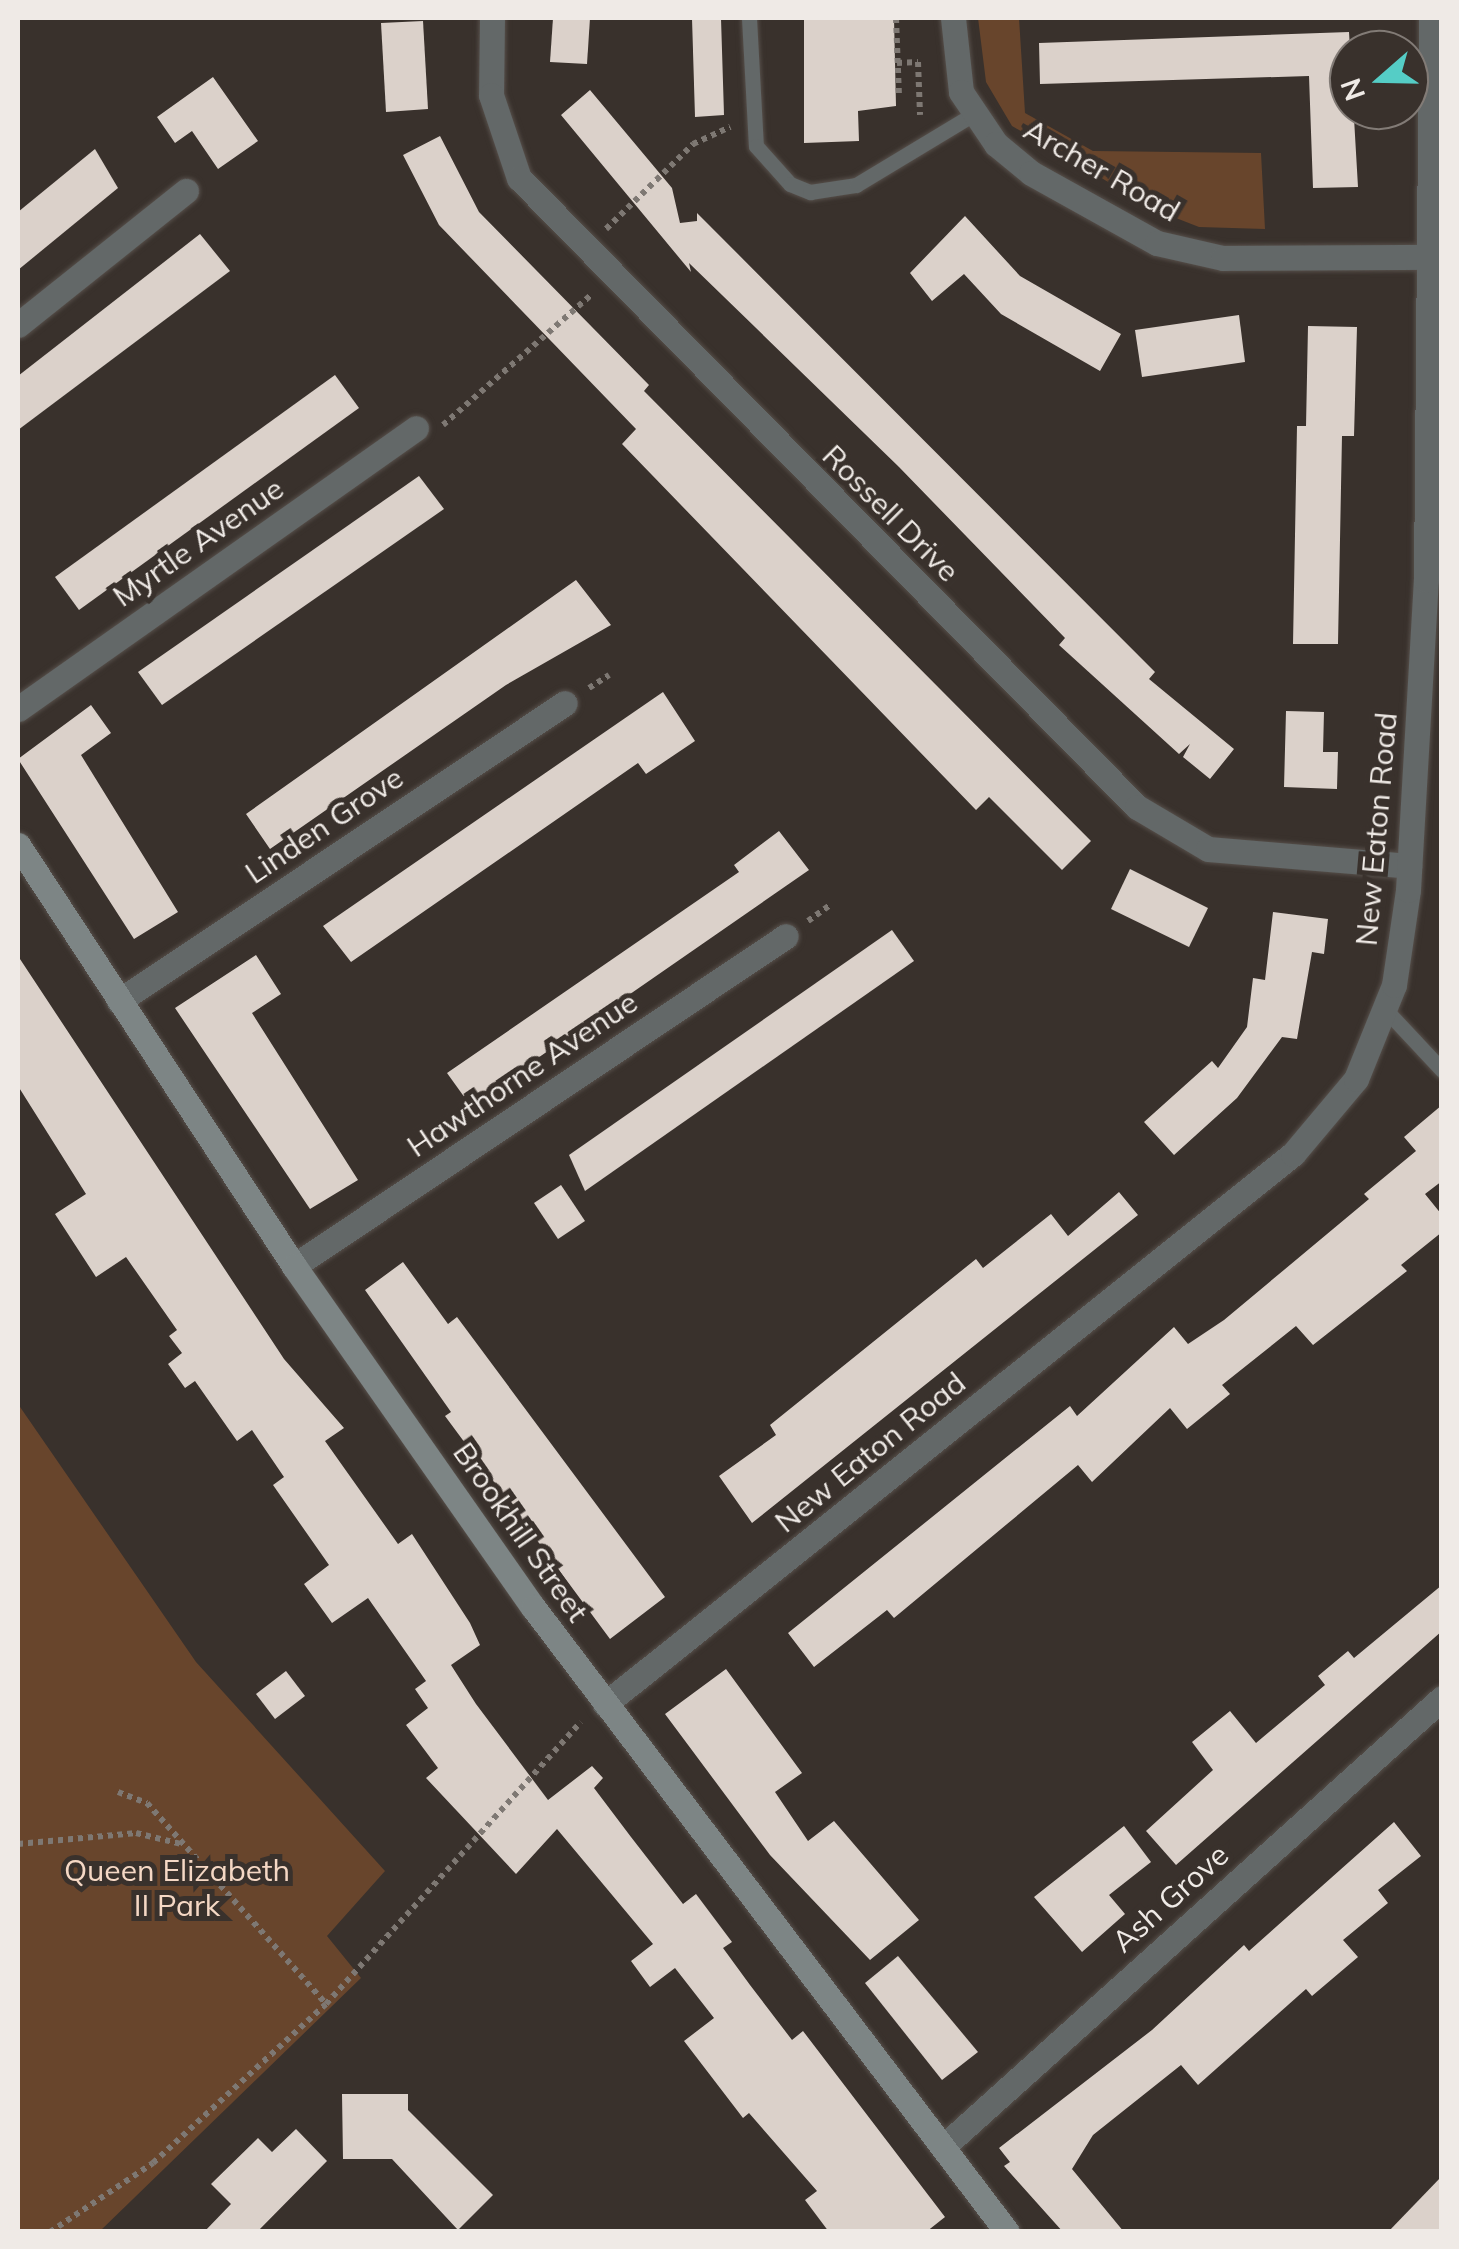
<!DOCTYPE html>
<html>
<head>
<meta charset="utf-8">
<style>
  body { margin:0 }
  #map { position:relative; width:1459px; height:2249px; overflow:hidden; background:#39312c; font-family:Mulish,sans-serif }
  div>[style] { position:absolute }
  .green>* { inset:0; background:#68452c }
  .building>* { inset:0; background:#dbd1ca }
  .path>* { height:6px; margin-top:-3px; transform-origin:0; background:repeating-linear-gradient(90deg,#7e7873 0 5px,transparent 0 10px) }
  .roads { filter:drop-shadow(0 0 2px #564f4a) drop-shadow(0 0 2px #564f4a) }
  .lane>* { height:15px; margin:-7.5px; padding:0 7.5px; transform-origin:7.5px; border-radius:7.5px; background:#636868 }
  .street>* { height:25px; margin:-12.5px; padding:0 12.5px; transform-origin:12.5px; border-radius:12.5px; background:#636868 }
  .secondary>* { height:25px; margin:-12.5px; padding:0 12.5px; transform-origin:12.5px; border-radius:12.5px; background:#7d8585 }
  span { translate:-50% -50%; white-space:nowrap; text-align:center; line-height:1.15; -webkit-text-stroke:10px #39312c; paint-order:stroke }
  .street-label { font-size:30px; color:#efeae6 }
  .park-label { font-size:30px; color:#f5d8c5 }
  .frame { position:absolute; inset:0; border:20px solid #efeae6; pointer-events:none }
  .north { position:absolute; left:1329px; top:30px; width:100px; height:100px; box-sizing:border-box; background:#39312c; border:2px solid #827b76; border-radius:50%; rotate:250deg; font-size:28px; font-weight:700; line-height:40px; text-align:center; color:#efeae6 }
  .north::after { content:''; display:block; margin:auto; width:35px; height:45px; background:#55cdc6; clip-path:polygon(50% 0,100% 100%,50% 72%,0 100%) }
</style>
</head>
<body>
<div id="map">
  <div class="green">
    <i style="clip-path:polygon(978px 18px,1019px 18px,1025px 113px,1093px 151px,1261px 153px,1265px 229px,1199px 227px,1158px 211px,1012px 126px,986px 82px)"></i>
    <i style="clip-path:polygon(18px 1404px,196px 1662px,385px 1871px,327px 1936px,361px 1978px,100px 2231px,18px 2231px)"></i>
  </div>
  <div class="building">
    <i style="clip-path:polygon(553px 18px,590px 18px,587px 64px,550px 62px)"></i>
    <i style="clip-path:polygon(692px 18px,721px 18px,724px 115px,695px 117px)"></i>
    <i style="clip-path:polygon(894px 18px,896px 106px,858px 111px,859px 141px,804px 143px,804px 20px)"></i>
    <i style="clip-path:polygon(423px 21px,428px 109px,386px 112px,381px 23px)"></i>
    <i style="clip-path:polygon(1349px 32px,1358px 187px,1313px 188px,1309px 76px,1040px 84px,1039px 43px)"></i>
    <i style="clip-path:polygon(213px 77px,258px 141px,218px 169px,192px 131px,175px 143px,157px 117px)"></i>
    <i style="clip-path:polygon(590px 90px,672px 188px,680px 223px,697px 221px,697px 213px,1155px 672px,1149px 679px,1234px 749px,1210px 779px,1183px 757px,1190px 744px,1179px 754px,1059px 645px,1065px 638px,899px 467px,689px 263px,691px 272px,561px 115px)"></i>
    <i style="clip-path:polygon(440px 136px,479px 212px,649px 385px,644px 391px,1091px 841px,1062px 870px,989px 797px,976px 810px,622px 444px,636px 429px,439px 225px,403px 155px)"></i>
    <i style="clip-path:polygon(95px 149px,118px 188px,18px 270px,18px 212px)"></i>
    <i style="clip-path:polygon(965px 216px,1020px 276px,1121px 334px,1100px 371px,1001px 314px,964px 274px,932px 301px,910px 273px)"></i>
    <i style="clip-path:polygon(200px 234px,230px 271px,18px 430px,18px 376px)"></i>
    <i style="clip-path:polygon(1239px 315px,1245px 362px,1142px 377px,1135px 330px)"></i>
    <i style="clip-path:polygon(1308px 326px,1357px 327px,1354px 436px,1342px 436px,1338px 644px,1293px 644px,1297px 426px,1306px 426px)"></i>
    <i style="clip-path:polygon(335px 375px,359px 408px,79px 610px,55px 577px)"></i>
    <i style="clip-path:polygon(419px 476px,444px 509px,162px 705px,138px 672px)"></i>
    <i style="clip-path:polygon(576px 580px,611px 625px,506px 685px,270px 849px,246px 814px)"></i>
    <i style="clip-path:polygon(663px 692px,695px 741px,646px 774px,638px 763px,351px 962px,323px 926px)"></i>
    <i style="clip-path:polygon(91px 705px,111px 733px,81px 755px,178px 912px,134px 939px,18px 759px)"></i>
    <i style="clip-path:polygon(1286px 711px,1324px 712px,1323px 752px,1338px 752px,1337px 789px,1284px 787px)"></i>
    <i style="clip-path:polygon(779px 831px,809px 870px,470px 1105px,447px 1073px,739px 872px,734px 865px)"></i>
    <i style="clip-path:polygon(1130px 869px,1208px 908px,1189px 947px,1111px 909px)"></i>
    <i style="clip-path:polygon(1273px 912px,1328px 919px,1324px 954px,1312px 952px,1297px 1039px,1282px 1037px,1237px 1098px,1174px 1155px,1144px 1122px,1212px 1061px,1218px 1068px,1247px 1027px,1253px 978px,1265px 980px)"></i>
    <i style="clip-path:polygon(892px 930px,914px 961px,585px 1191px,569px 1155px)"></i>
    <i style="clip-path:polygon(256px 955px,281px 994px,252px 1013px,358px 1180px,310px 1209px,175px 1008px)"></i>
    <i style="clip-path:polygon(18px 956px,284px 1359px,344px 1428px,325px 1441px,398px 1544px,412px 1534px,470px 1623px,480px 1645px,451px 1665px,476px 1704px,548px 1800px,592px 1766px,603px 1778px,594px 1788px,631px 1837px,683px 1904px,696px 1894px,732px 1942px,723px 1948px,750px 1985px,792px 2040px,803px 2031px,945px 2217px,926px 2232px,829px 2232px,805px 2200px,817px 2191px,749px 2113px,743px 2118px,684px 2041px,714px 2018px,675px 1968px,650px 1987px,631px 1961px,653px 1944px,557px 1829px,516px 1874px,426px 1778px,438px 1768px,406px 1725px,428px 1708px,415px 1689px,426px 1681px,368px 1598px,332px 1623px,304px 1584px,329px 1565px,273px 1485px,284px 1477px,252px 1430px,237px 1441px,195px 1381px,185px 1388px,168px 1364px,182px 1353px,169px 1336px,177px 1330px,126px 1257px,96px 1277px,55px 1214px,86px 1194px,18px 1086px)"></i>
    <i style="clip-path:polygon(1442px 1105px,1442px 1181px,1425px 1194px,1442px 1215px,1442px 1232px,1401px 1265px,1407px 1271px,1313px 1345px,1296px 1326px,1222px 1385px,1230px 1394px,1187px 1429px,1170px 1408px,1092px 1482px,1078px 1465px,894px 1618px,887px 1610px,814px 1667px,788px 1633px,1070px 1406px,1077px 1416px,1174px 1327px,1188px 1344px,1224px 1320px,1369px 1199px,1364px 1194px,1416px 1151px,1404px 1137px)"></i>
    <i style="clip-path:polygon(561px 1185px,585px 1221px,558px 1239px,534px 1203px)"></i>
    <i style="clip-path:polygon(1119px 1192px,1138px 1215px,752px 1523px,719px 1476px,776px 1435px,770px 1425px,976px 1259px,983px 1268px,1051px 1214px,1068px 1236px)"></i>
    <i style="clip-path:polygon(403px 1262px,448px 1324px,457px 1317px,665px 1597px,610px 1639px,445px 1416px,451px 1412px,365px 1290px)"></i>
    <i style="clip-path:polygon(1442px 1585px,1442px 1631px,1176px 1865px,1146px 1831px,1213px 1770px,1192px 1742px,1230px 1711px,1256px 1743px,1325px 1685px,1318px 1676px,1348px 1651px,1354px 1658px)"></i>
    <i style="clip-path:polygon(726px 1669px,802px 1773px,775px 1792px,808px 1841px,834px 1821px,919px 1920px,870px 1960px,770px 1855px,665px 1714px)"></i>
    <i style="clip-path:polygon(286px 1671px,305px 1696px,275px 1719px,256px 1694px)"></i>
    <i style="clip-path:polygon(1394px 1822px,1421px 1856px,1378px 1890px,1388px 1903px,1343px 1940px,1358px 1957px,1312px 1996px,1306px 1989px,1198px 2085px,1181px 2065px,1093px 2135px,1072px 2169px,1124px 2232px,1063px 2232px,1004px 2166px,1010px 2162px,999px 2148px,1152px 2030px,1244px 1945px,1249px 1951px)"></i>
    <i style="clip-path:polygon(1124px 1826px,1151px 1862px,1109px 1895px,1125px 1914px,1082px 1952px,1034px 1897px)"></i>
    <i style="clip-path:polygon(898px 1956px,978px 2052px,942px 2080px,865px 1983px)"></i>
    <i style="clip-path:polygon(342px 2094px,408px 2094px,408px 2110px,493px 2195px,458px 2230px,392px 2159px,343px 2159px)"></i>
    <i style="clip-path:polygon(296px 2129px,327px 2161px,257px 2232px,204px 2232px,231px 2204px,211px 2184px,258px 2138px,272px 2152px)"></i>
    <i style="clip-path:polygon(1442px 2176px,1442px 2232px,1388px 2232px)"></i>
  </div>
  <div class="path">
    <i style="left:896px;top:18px;width:78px;rotate:87.8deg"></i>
    <i style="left:897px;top:63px;width:21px;rotate:-3deg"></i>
    <i style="left:918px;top:62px;width:53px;rotate:87.8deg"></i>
    <i style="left:606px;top:229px;width:122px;rotate:-44.3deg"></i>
    <i style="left:693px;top:144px;width:41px;rotate:-24.7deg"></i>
    <i style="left:443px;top:425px;width:197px;rotate:-41.3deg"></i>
    <i style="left:589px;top:688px;width:24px;rotate:-33deg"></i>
    <i style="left:808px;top:921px;width:29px;rotate:-36deg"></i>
    <i style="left:118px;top:1792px;width:31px;rotate:21deg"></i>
    <i style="left:147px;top:1803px;width:269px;rotate:48.3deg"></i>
    <i style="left:18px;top:1844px;width:119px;rotate:-5.3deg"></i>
    <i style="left:136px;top:1833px;width:46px;rotate:13.7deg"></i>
    <i style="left:50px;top:2232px;width:124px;rotate:-33.8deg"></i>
    <i style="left:153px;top:2163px;width:235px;rotate:-42.6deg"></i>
    <i style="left:326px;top:2004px;width:380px;rotate:-47.9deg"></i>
  </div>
  <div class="roads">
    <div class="lane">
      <i style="left:749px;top:18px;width:128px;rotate:86.9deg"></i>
      <i style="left:756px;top:146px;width:51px;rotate:48.2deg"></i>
      <i style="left:790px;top:184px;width:22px;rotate:22deg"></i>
      <i style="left:810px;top:192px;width:47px;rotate:-8.7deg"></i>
      <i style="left:856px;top:185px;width:135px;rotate:-31.1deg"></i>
      <i style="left:1384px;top:1008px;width:85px;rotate:46.9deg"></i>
    </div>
    <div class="street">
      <i style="left:492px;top:18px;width:77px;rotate:90.7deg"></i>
      <i style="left:491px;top:95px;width:88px;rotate:71.4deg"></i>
      <i style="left:519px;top:178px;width:882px;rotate:45.51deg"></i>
      <i style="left:1137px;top:807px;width:82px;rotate:30.6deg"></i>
      <i style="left:1208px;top:849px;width:202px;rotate:4.8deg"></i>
      <i style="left:953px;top:18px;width:74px;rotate:83.8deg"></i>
      <i style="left:961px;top:92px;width:63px;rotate:56.1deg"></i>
      <i style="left:996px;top:144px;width:45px;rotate:39.6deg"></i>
      <i style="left:1031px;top:173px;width:144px;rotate:29.1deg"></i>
      <i style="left:1157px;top:243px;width:68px;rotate:12.8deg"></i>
      <i style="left:1223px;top:258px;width:211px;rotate:-0.3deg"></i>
      <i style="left:18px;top:325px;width:215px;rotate:-38.6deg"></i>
      <i style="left:18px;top:709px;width:487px;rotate:-35.2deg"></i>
      <i style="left:119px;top:1001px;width:536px;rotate:-33.75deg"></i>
      <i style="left:294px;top:1266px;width:592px;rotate:-33.85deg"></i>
      <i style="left:605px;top:1704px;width:881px;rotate:-38.64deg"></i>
      <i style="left:1293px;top:1154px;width:98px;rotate:-50deg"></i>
      <i style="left:1356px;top:1079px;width:101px;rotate:-68deg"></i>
      <i style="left:1394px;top:985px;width:96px;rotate:-81.6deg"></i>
      <i style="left:1408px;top:890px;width:311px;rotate:-86.7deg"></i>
      <i style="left:1426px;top:580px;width:562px;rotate:-89.49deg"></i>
      <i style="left:943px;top:2147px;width:671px;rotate:-41.98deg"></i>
    </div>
    <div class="secondary">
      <i style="left:18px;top:845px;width:503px;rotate:56.75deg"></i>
      <i style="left:294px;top:1266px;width:416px;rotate:55deg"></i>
      <i style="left:533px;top:1607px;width:784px;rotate:52.82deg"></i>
    </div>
  </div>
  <div class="street-label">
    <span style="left:1102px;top:170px;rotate:30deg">Archer Road</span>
    <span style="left:891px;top:513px;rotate:45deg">Rossell Drive</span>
    <span style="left:198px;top:542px;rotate:-35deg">Myrtle Avenue</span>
    <span style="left:324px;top:825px;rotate:-34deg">Linden Grove</span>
    <span style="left:1376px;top:829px;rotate:-85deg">New Eaton Road</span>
    <span style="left:522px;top:1074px;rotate:-34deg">Hawthorne Avenue</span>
    <span style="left:870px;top:1452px;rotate:-39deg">New Eaton Road</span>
    <span style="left:521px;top:1532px;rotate:55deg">Brookhill Street</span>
    <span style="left:1170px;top:1898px;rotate:-42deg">Ash Grove</span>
  </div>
  <div class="park-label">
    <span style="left:177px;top:1887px">Queen Elizabeth<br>II Park</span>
  </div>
  <div class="frame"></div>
  <div class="north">N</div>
</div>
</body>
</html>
